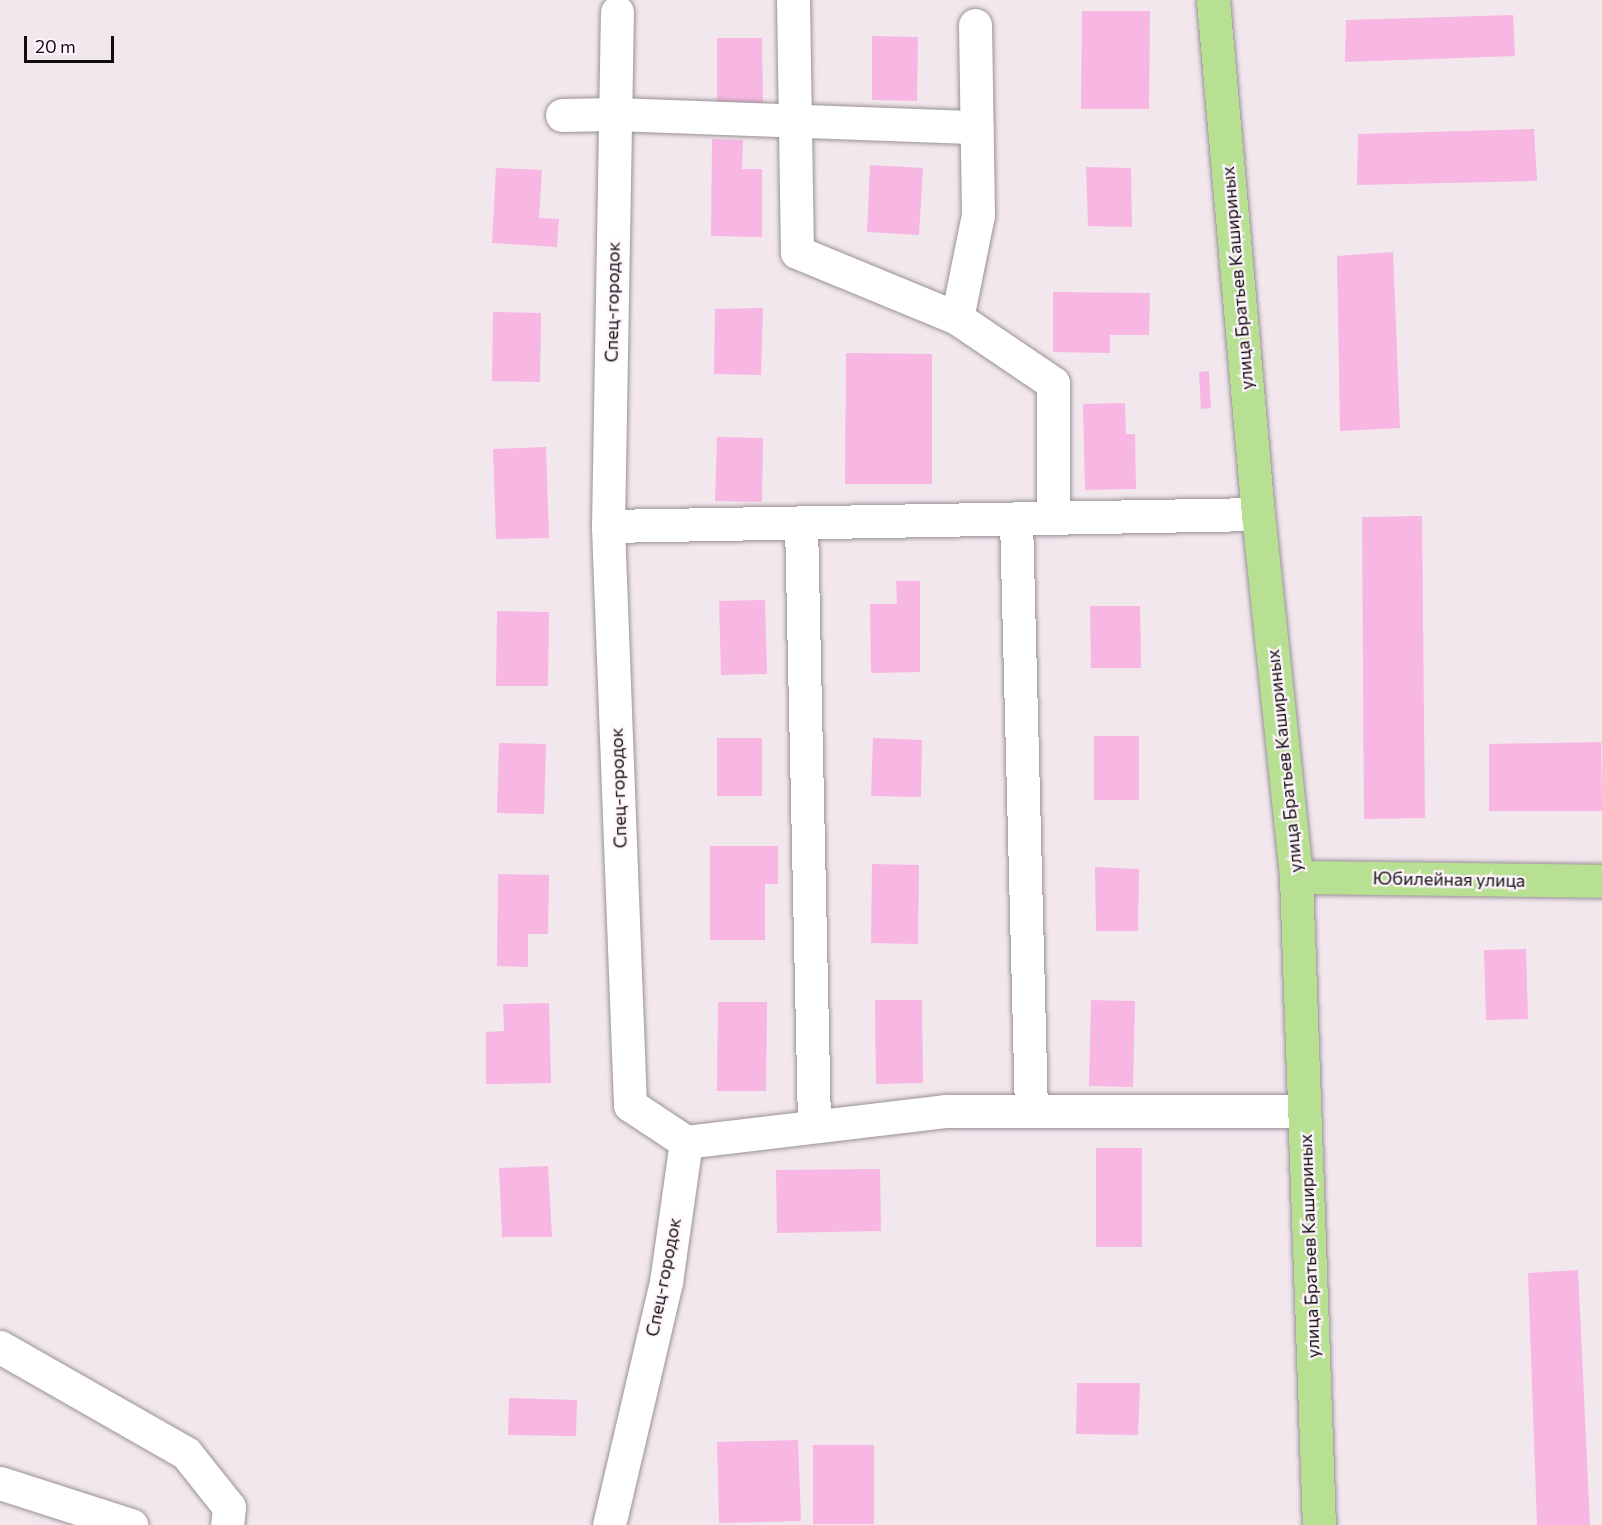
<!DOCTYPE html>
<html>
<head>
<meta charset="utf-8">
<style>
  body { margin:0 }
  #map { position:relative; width:1602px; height:1525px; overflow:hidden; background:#f1e7ed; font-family:Commissioner,sans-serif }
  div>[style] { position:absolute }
  .building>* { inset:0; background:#f8b6e3 }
  .roads { filter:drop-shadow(0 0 2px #9a9197) drop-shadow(0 0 2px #9a9197) }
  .minor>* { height:33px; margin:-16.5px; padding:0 16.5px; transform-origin:16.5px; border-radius:16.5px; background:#fff }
  .major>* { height:33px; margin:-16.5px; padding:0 16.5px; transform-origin:16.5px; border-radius:16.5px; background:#b7e092 }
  span { translate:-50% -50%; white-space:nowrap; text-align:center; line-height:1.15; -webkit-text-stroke:4.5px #fef4fb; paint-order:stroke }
  .street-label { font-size:18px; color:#100d0f }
  .scale { position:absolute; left:24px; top:36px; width:90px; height:27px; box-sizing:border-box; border:3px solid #100d0f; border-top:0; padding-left:8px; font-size:18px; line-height:21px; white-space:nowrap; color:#100d0f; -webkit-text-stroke:4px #fef4fb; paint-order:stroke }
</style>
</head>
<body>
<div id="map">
  <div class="building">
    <i style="clip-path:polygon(1082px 11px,1150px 11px,1149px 109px,1081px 109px)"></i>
    <i style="clip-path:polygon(1513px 15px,1515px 56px,1345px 62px,1346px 20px)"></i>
    <i style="clip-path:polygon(872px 36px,918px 37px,917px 101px,872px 100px)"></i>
    <i style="clip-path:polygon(717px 38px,762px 38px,763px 103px,717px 103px)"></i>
    <i style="clip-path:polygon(1534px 129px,1537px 181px,1357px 185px,1358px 134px)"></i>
    <i style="clip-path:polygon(712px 139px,743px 140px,742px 169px,762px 169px,762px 237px,711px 236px)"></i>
    <i style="clip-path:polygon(870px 165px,923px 168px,919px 235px,867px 232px)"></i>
    <i style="clip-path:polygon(1086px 167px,1131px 168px,1132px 227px,1088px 226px)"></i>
    <i style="clip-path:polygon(496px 168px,542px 170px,539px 218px,559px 219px,557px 247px,492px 243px)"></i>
    <i style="clip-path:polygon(1393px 252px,1400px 428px,1340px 431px,1337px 256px)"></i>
    <i style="clip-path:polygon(1053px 292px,1150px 293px,1149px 335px,1110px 335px,1110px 353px,1053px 352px)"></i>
    <i style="clip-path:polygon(763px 308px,761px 375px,714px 374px,715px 309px)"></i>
    <i style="clip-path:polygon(493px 312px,541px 313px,540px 382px,492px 381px)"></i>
    <i style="clip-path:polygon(846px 353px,932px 354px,932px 484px,845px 484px)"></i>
    <i style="clip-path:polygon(1209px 371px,1211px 408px,1201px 409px,1199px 372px)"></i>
    <i style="clip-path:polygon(1125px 403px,1126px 434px,1135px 434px,1136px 489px,1085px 490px,1083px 404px)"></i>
    <i style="clip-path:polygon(717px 437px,763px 438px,762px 502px,715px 501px)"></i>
    <i style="clip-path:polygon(546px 447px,549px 538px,496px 539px,493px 449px)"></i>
    <i style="clip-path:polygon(1422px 516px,1425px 818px,1364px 819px,1362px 517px)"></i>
    <i style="clip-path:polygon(896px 581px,920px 581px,920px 672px,871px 673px,870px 604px,897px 604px)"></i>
    <i style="clip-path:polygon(765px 600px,767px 674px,721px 675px,719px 601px)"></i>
    <i style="clip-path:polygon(1090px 606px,1140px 606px,1141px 668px,1091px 668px)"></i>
    <i style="clip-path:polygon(497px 611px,549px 612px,548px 686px,496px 686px)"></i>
    <i style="clip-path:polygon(1094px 736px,1139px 736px,1139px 800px,1094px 800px)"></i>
    <i style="clip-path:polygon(717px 738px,762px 738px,762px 796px,717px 796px)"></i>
    <i style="clip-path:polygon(873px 738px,922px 740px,921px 797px,871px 796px)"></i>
    <i style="clip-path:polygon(1601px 742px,1602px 811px,1489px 811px,1489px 744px)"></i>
    <i style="clip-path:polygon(499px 743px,546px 744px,544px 814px,497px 813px)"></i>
    <i style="clip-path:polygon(710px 846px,778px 846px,778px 884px,765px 884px,765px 940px,710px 940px)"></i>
    <i style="clip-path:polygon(872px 864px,919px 865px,918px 944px,871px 943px)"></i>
    <i style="clip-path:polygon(1095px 867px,1139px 869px,1138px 931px,1096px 931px)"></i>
    <i style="clip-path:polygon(498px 874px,549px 875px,548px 934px,528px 934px,528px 967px,497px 966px)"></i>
    <i style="clip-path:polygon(1526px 949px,1528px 1019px,1486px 1020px,1484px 950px)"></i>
    <i style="clip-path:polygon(875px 1000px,922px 1000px,923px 1083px,876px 1084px)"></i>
    <i style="clip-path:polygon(1091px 1000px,1135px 1001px,1133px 1087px,1089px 1086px)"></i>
    <i style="clip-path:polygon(718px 1002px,767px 1002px,766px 1091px,717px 1091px)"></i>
    <i style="clip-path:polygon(549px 1003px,551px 1083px,486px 1084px,486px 1032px,504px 1031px,503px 1004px)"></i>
    <i style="clip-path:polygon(1096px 1148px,1142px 1148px,1142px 1247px,1096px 1247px)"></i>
    <i style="clip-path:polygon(548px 1166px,552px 1237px,502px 1237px,499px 1168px)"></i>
    <i style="clip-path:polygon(880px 1169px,881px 1231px,777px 1233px,776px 1170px)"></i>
    <i style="clip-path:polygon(1578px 1270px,1590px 1525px,1537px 1525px,1528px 1273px)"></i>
    <i style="clip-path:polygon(1077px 1383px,1140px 1383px,1138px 1435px,1076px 1434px)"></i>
    <i style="clip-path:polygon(509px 1398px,577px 1400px,576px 1436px,508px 1435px)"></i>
    <i style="clip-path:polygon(798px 1440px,801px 1521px,719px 1523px,717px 1442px)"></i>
    <i style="clip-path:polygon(813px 1445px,874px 1445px,874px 1524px,813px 1524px)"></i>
  </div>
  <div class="roads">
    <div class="minor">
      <i style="left:793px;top:0;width:252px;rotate:89.1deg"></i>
      <i style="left:797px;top:252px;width:173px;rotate:22.4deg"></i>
      <i style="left:957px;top:318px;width:116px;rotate:34.1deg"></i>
      <i style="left:1053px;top:383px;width:135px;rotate:90deg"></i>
      <i style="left:562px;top:115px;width:53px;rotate:-1.1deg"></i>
      <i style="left:615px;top:114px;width:362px;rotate:2.1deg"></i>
      <i style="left:957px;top:318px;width:105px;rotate:-78.5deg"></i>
      <i style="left:978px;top:215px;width:190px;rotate:-90.9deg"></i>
      <i style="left:1016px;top:519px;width:591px;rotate:88.55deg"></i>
      <i style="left:801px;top:523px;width:603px;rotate:88.76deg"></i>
      <i style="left:608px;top:526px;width:650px;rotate:-1.06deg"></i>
      <i style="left:686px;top:1142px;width:261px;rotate:-6.8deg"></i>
      <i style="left:945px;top:1111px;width:359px"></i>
      <i style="left:0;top:1347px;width:214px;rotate:29.7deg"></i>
      <i style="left:186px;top:1453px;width:69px;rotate:51.5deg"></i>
      <i style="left:229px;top:1507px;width:18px;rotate:96deg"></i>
      <i style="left:0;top:1483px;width:138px;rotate:17.8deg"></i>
      <i style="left:609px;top:1525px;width:250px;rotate:-76.8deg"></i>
      <i style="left:666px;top:1282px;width:141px;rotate:-81.9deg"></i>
      <i style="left:686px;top:1142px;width:67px;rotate:-146.5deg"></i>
      <i style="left:630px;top:1105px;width:579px;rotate:-92.18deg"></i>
      <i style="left:608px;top:526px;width:514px;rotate:-89deg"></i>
    </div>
    <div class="major">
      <i style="left:1213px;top:0;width:516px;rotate:85deg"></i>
      <i style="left:1258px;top:514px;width:365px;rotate:84deg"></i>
      <i style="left:1296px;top:877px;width:648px;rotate:87.97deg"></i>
      <i style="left:1296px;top:877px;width:306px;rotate:0.7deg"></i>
    </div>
  </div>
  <div class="street-label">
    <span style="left:1237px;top:278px;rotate:-95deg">улица Братьев Кашириных</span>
    <span style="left:612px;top:302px;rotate:-89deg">Спец-городок</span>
    <span style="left:1284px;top:761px;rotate:-96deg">улица Братьев Кашириных</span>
    <span style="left:618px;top:788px;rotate:-92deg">Спец-городок</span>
    <span style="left:1449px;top:879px;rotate:1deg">Юбилейная улица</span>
    <span style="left:1309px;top:1246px;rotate:-92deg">улица Братьев Кашириных</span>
    <span style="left:663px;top:1277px;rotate:-79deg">Спец-городок</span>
  </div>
  <div class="scale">20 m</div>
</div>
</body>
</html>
